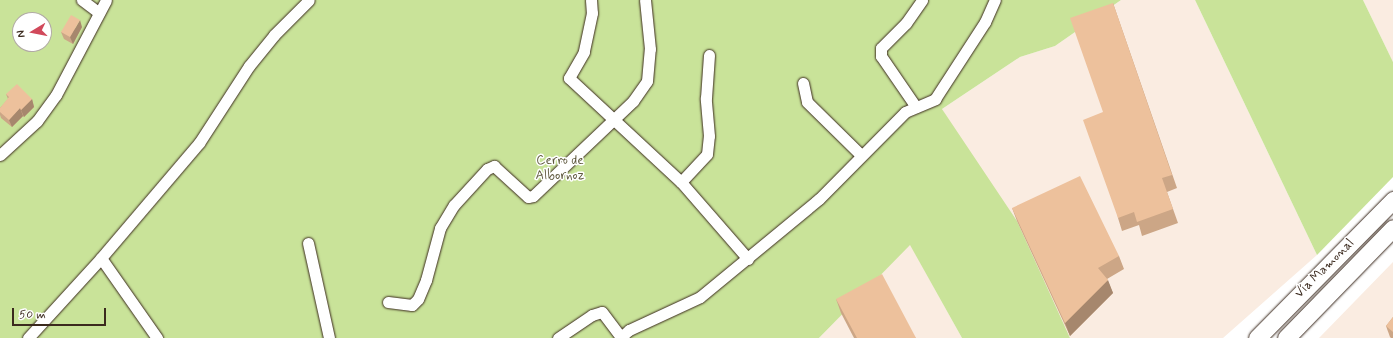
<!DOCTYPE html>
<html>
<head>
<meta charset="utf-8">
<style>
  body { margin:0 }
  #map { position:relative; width:1393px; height:338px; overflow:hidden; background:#fff; font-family:Mynerve,sans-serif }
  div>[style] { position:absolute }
  .built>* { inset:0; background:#faece1 }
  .green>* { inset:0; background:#c9e399 }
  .roads { filter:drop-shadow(0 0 1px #3b2a1e) drop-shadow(0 0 1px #3b2a1e) }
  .street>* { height:11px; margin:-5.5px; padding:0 5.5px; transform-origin:5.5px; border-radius:5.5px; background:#fff }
  .primary>* { height:17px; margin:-8.5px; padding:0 8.5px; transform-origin:8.5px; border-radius:8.5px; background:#fff }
  .wall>* { inset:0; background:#cca686 }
  .shaded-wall>* { inset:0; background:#a6876d }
  .building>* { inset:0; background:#edc19c }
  span { translate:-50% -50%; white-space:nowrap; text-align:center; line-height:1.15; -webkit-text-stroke:3px #fff; paint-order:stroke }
  .park-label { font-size:13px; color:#5e583d }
  .street-label { font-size:13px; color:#3b2a1e }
  .north { position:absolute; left:12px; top:12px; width:40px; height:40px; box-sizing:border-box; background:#fff; border:1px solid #b1aaa5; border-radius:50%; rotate:260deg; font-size:11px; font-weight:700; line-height:16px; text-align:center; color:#3b2a1e }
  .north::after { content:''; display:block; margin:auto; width:14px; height:18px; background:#d1495b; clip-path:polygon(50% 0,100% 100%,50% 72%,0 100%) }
  .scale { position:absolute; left:12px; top:308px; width:94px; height:18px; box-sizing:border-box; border:2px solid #3b2a1e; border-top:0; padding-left:5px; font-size:12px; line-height:14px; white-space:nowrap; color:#3b2a1e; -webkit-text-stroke:3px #fff; paint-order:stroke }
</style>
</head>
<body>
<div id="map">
  <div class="built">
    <i style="clip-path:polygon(1121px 0,1195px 0,1317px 255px,1223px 338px,1070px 338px,942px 109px,1020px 57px,1055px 46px)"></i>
    <i style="clip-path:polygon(1363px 0,1393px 0,1393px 62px)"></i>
    <i style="clip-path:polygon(910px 244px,962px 338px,819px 338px)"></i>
    <i style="clip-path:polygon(1393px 262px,1393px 338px,1319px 338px)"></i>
  </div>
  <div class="green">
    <i style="clip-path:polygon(evenodd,0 0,1121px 0,1055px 46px,1020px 57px,942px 109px,1017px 221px,1070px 338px,962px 338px,910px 245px,819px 338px,0 338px,0 0,20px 20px,44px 20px,44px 44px,20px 44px,20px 20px)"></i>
    <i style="clip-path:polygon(1195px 0,1363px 0,1393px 62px,1393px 177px,1317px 255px)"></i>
  </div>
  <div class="roads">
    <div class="street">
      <i style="left:82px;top:0;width:21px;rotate:37deg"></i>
      <i style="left:591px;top:0;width:13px;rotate:86deg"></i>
      <i style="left:592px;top:13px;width:40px;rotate:102deg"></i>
      <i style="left:584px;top:52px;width:30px;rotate:120deg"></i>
      <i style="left:569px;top:78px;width:153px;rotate:42.9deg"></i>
      <i style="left:681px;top:182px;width:102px;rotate:49deg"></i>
      <i style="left:803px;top:83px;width:19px;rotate:78deg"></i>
      <i style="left:807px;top:102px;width:76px;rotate:44.5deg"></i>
      <i style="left:916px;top:107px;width:62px;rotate:-124.5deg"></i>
      <i style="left:881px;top:56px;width:8px;rotate:-90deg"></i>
      <i style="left:881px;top:48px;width:35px;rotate:-45deg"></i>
      <i style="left:906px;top:23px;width:28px;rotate:-55deg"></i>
      <i style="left:0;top:155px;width:50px;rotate:-42.6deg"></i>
      <i style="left:37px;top:121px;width:32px;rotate:-54deg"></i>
      <i style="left:56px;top:95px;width:107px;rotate:-62.2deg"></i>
      <i style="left:681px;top:182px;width:38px;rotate:-47deg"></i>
      <i style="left:707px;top:154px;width:18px;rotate:-84deg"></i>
      <i style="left:709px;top:136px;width:38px;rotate:-95deg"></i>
      <i style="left:706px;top:98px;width:43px;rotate:-86deg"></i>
      <i style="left:308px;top:243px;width:97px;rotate:77.5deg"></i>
      <i style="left:101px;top:258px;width:98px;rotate:55deg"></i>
      <i style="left:388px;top:302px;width:24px;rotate:7deg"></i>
      <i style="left:412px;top:305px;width:8px;rotate:-45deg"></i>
      <i style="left:418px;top:299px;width:21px;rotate:-67deg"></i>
      <i style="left:426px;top:280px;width:54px;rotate:-74.9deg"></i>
      <i style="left:440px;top:228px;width:27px;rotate:-59deg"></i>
      <i style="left:454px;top:205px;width:49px;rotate:-47.5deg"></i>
      <i style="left:487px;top:169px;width:8px;rotate:-23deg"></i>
      <i style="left:494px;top:166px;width:46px;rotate:42.4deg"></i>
      <i style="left:528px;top:197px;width:5px;rotate:-11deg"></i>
      <i style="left:533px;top:196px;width:138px;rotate:-43.5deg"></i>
      <i style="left:633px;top:101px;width:24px;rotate:-55deg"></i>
      <i style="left:647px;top:81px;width:32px;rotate:-85deg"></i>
      <i style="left:650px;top:49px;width:49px;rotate:-95.8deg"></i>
      <i style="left:28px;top:338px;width:108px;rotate:-47.6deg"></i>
      <i style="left:101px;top:258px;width:151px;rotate:-49.6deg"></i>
      <i style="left:199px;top:143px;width:92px;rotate:-57deg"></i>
      <i style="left:249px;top:66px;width:40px;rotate:-51deg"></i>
      <i style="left:274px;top:35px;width:49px;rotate:-45deg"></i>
      <i style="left:558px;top:338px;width:41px;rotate:-34.1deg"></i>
      <i style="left:592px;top:315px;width:10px;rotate:-17deg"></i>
      <i style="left:602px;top:312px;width:31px;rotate:53deg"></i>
      <i style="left:620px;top:338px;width:12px;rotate:-42deg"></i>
      <i style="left:629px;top:330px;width:78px;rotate:-24.9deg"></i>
      <i style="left:700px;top:297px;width:154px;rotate:-39.5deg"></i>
      <i style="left:819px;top:199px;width:122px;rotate:-45.3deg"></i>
      <i style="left:905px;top:112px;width:33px;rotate:-23deg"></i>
      <i style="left:935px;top:99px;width:92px;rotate:-57deg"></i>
      <i style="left:985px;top:22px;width:24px;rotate:-66deg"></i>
    </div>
    <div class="primary">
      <i style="left:1257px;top:338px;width:194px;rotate:-45.4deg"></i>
      <i style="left:1286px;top:338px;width:153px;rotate:-45.8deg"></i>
    </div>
  </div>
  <div class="wall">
    <i style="clip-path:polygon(1113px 3px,1177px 188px,1167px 192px,1178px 223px,1142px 236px,1139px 225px,1122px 231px,1118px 218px,1103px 112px)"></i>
    <i style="clip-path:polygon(82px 27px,73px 44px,64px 39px,61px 32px)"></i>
    <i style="clip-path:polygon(6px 94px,32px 99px,34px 107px,24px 117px,23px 116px,12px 127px,1px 118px,0 115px,0 108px,8px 99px)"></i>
    <i style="clip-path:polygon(1012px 208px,1119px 256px,1124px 269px,1107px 279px,1113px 293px,1070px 336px,1017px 221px)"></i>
    <i style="clip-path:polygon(836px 299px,916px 338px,854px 338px,841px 313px)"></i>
    <i style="clip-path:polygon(1393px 317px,1393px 338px,1391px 338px,1390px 337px,1386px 326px)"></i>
  </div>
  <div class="shaded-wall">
    <i style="clip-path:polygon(80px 20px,82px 27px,73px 44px,70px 37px)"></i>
    <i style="clip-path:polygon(32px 99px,34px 107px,24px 117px,21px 110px)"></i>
    <i style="clip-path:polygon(20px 108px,23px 116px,12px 127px,9px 120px)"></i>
    <i style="clip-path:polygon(1108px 280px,1113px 293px,1070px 336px,1065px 323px)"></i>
  </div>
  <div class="building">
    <i style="clip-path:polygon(1113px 3px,1172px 175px,1162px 178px,1173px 209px,1137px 222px,1134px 212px,1118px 218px,1083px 120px,1103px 112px,1070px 18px)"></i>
    <i style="clip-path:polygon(71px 15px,80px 20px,70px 37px,61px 32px)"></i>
    <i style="clip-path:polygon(17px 84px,32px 99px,21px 110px,20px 108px,9px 120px,0 112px,0 108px,9px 97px,6px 94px)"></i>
    <i style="clip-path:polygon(1080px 176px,1119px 256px,1098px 268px,1108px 280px,1065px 323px,1012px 208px)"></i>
    <i style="clip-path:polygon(882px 274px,916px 338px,857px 338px,836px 299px)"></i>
    <i style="clip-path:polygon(1393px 317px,1393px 332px,1386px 326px)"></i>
  </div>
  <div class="park-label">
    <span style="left:560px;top:169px">Cerro de<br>Albornoz</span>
  </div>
  <div class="street-label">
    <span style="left:1325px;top:269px;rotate:-45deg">Vía Mamonal</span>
  </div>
  <div class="north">N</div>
  <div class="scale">50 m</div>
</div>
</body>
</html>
